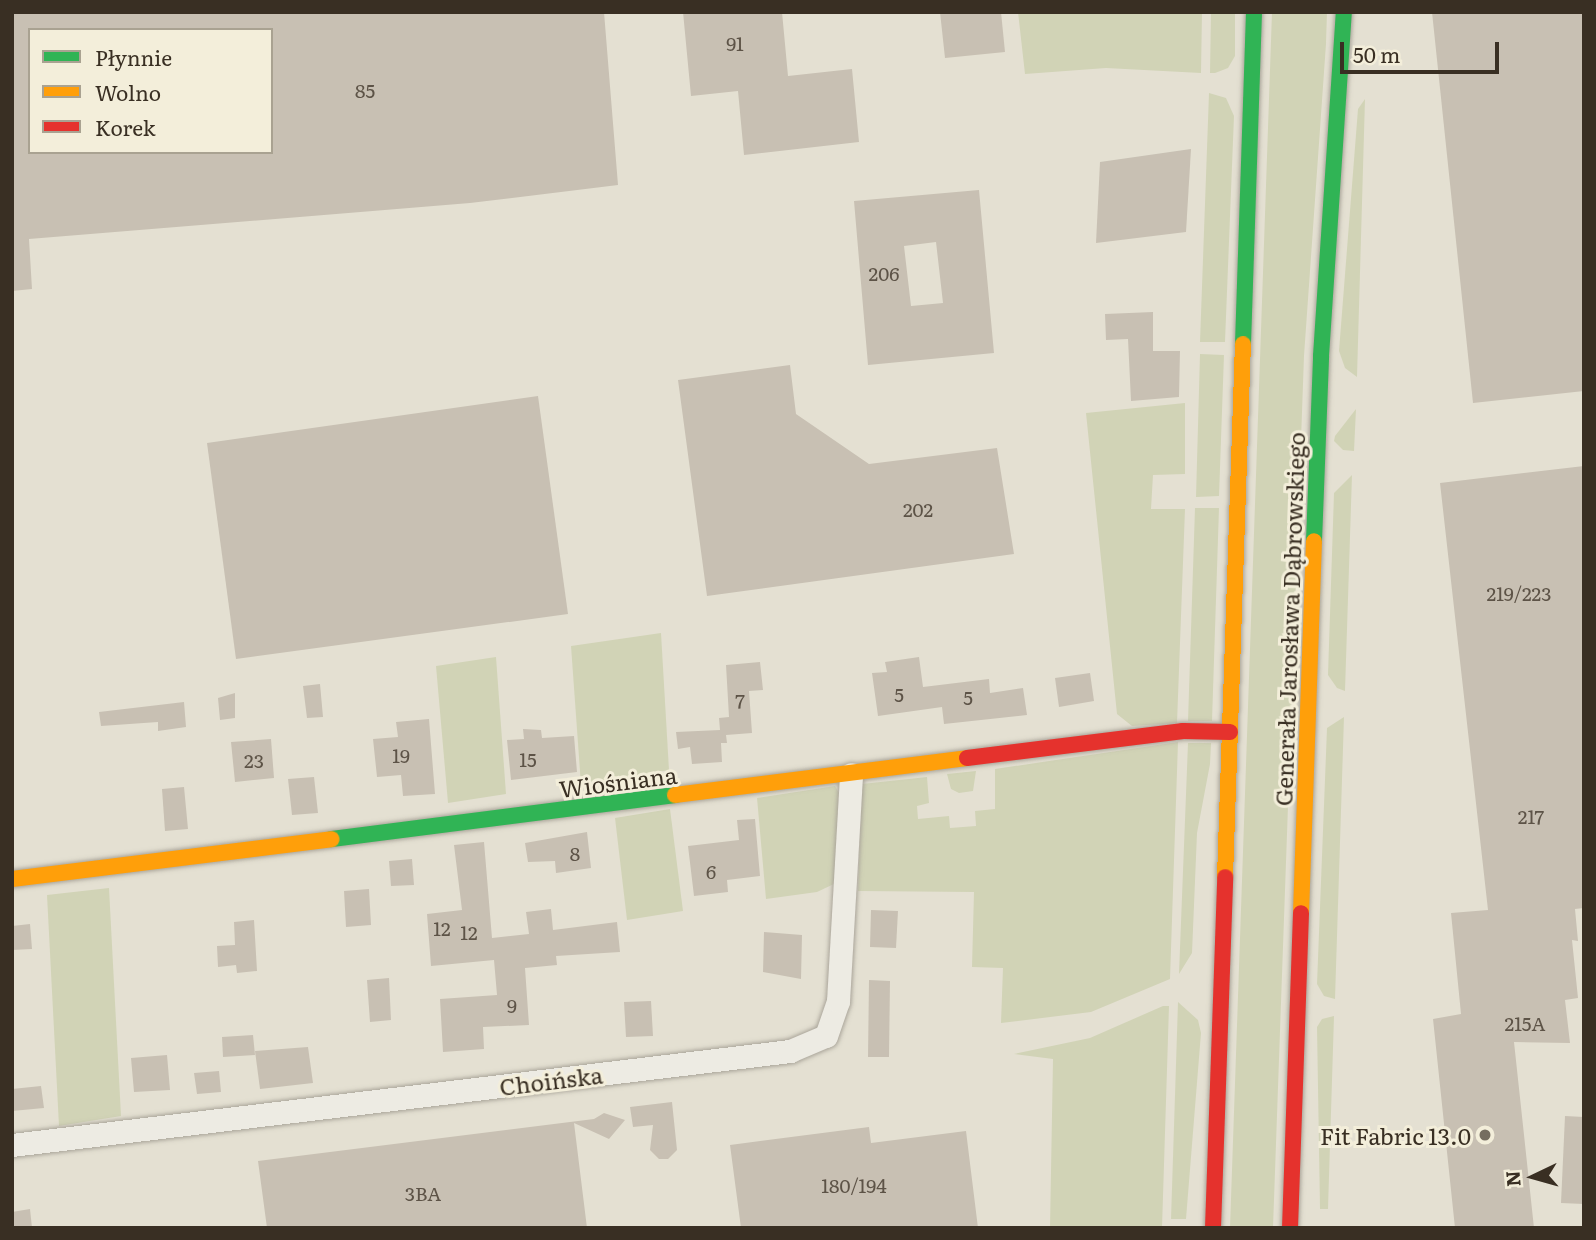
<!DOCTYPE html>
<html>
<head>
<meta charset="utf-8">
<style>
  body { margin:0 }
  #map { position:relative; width:1596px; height:1240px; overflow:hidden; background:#e4e0d2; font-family:Literata,serif }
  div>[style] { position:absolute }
  .green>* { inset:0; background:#d1d3b6 }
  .building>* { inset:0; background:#c8c0b3 }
  .roads { filter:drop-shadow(0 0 2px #aaa59a) drop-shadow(0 0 2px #aaa59a) }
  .street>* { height:23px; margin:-11.5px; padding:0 11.5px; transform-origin:11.5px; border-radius:11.5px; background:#edebe3 }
  .fast>* { height:16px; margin:-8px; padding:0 8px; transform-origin:8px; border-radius:8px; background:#30b455 }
  .slow>* { height:16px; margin:-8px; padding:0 8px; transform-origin:8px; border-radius:8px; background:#ff9f0a }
  .jam>* { height:16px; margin:-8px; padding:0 8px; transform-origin:8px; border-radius:8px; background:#e5322d }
  .dots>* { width:19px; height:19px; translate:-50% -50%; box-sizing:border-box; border:4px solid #f3eeda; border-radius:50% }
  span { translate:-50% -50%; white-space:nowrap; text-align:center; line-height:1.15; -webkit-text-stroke:6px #f3eeda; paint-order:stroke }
  .number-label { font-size:19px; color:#5d5347 }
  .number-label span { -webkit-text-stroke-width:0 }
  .street-label { font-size:23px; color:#392f23 }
  .poi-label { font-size:23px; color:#392f23 }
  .right { translate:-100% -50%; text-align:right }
  .frame { position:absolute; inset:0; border:14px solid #392f23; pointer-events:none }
  .legend { position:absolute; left:28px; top:28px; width:245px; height:126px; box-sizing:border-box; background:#f3eeda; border:2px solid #a9a291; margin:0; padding:9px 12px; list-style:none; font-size:21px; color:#392f23 }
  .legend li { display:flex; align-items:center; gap:14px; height:35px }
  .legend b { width:35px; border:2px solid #a9a291 }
  .north { position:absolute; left:1498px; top:1142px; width:70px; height:70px; -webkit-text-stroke:5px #f3eeda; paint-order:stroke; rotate:265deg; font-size:19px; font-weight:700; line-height:28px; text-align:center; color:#392f23 }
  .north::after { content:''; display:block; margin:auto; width:24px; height:32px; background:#392f23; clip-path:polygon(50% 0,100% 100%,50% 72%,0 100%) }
  .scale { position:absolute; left:1340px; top:42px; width:159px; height:32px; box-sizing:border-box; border:4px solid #392f23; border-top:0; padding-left:9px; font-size:21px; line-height:24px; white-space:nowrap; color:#392f23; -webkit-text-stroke:5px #f3eeda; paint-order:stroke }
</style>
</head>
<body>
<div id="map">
  <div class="green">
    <i style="clip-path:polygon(1018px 12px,1202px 12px,1201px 73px,1106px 68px,1025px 74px)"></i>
    <i style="clip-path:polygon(1211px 12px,1235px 12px,1235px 56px,1228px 68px,1215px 73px,1210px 73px)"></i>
    <i style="clip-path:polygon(1272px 12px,1327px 12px,1326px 44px,1304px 356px,1273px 1228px,1230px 1228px)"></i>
    <i style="clip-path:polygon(1209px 93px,1226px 98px,1234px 116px,1225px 342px,1200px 342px)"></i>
    <i style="clip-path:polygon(1365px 99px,1357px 377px,1345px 368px,1339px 351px,1358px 109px)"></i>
    <i style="clip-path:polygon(1200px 354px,1224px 355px,1219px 496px,1196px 497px)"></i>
    <i style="clip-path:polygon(1185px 403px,1185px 474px,1153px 475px,1151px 509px,1185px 509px,1177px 723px,1132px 726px,1117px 714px,1086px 413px)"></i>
    <i style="clip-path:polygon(1356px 409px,1354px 451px,1343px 450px,1334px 441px,1335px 436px)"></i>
    <i style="clip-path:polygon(1352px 475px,1345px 691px,1337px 688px,1328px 675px,1334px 493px)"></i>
    <i style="clip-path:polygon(1195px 508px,1219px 508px,1212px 721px,1188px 721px)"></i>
    <i style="clip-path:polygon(661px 633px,669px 770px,581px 785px,571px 646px)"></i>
    <i style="clip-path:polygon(496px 657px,506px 794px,448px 803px,436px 666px)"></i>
    <i style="clip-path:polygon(1344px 717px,1335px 999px,1324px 996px,1317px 984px,1327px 728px)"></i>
    <i style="clip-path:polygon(1178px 742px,1170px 979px,1091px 1012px,1001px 1023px,1003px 968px,972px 967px,974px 892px,858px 891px,862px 784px,927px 777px,929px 803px,917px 806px,918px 819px,949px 816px,950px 828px,976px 826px,975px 811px,995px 809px,995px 769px)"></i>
    <i style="clip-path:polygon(1188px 743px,1211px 743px,1210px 764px,1197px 833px,1192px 953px,1179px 974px)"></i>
    <i style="clip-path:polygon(976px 771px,973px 791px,959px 793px,951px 789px,947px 774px)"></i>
    <i style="clip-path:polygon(835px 786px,842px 799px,836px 883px,817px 892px,766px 899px,757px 798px)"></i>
    <i style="clip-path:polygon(670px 809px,683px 911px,627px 920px,615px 818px)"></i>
    <i style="clip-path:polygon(109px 888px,121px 1116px,59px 1126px,47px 895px)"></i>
    <i style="clip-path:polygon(1178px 1002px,1198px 1020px,1201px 1033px,1186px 1219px,1171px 1219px)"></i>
    <i style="clip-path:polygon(1163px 1006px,1169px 1006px,1162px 1228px,1050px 1228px,1053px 1059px,1014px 1054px,1090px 1038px)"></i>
    <i style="clip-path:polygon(1334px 1016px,1328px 1209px,1320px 1209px,1317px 1027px,1322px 1019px)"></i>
  </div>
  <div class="building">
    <i style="clip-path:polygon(evenodd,12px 12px,604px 12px,618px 185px,470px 203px,29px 239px,32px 289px,12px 291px,12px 12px,30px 30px,271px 30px,271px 152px,30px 152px,30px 30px)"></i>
    <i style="clip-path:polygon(683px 12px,782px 12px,788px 76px,852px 69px,859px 142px,744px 155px,738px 91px,691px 96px)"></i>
    <i style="clip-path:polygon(940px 12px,1001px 12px,1005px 52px,945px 58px)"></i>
    <i style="clip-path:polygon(1432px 12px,1584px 12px,1584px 391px,1473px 403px)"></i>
    <i style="clip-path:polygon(1191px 149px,1186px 232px,1096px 243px,1100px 162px)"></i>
    <i style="clip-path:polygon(evenodd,979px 190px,994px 353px,868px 365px,854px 201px,979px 190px,936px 242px,943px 303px,911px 306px,904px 246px,936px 242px)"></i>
    <i style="clip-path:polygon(1153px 312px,1153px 351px,1180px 351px,1179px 397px,1131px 401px,1128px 339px,1106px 340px,1105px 314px)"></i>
    <i style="clip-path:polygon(790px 365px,796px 414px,869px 464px,997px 448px,1014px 554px,707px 596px,678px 380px)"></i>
    <i style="clip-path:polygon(538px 396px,568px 614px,236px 659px,207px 443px)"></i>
    <i style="clip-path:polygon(1584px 466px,1584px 908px,1575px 909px,1578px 941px,1572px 940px,1578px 998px,1565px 1000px,1570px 1043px,1514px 1042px,1534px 1228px,1455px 1228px,1433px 1019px,1461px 1014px,1451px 913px,1488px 910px,1440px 483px)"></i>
    <i style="clip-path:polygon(919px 657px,923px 687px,989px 679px,990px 693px,1023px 688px,1027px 715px,944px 724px,942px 707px,878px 716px,872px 673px,887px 672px,885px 662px)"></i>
    <i style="clip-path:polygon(760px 662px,763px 690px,749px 691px,752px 733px,726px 735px,727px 743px,721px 743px,722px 762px,692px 764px,690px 747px,678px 749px,676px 732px,720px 730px,719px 718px,729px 717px,726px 665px)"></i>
    <i style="clip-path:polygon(1090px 673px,1094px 701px,1059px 707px,1055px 678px)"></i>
    <i style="clip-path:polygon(320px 684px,323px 717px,307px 718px,303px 686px)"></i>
    <i style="clip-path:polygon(235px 693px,235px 718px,220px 720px,218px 698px)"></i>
    <i style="clip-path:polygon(184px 702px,186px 727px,158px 731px,158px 722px,101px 726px,99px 712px)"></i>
    <i style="clip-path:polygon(429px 719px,435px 794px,403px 796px,401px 775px,377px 777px,373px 739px,398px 737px,396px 722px)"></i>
    <i style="clip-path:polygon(523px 729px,541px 730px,542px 738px,574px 736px,577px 772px,511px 780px,507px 740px,524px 739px)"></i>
    <i style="clip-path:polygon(271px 739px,274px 778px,235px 782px,231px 742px)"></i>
    <i style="clip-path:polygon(314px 777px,318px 813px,292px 815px,288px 779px)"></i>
    <i style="clip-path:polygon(184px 787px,188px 829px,165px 831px,162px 789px)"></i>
    <i style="clip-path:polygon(755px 819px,760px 876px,727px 880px,728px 892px,694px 896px,688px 846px,739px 840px,737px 820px)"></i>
    <i style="clip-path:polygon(587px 832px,591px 868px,556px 873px,555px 861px,528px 862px,525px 843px)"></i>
    <i style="clip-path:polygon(484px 842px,492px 938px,529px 934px,526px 912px,551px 909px,553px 930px,617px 922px,620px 952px,556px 956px,557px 965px,525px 968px,529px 1025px,483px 1027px,484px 1049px,443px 1052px,440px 999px,497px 995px,494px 960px,431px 966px,427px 914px,462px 910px,454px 845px)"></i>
    <i style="clip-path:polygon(412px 859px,414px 885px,391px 886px,389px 861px)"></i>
    <i style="clip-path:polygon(369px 889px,371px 925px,346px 927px,344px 891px)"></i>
    <i style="clip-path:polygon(871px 910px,898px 911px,896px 948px,870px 947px)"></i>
    <i style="clip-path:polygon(254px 920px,257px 971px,237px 973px,236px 965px,218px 967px,217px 946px,235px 945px,234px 922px)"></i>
    <i style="clip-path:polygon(30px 924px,32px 949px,12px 950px,12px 926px)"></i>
    <i style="clip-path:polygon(764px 932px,802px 935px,801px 979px,763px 972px)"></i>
    <i style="clip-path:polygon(389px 978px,391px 1020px,370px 1022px,367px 980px)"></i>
    <i style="clip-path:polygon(869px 980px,890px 981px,889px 1057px,868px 1057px)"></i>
    <i style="clip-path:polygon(651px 1001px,653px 1036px,626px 1037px,624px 1002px)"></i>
    <i style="clip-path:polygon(253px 1035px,255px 1055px,223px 1057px,222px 1037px)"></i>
    <i style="clip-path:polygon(308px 1047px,313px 1083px,260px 1089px,255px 1051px)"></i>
    <i style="clip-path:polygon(167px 1055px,170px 1090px,134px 1092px,131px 1058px)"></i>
    <i style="clip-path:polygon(219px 1071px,221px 1092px,197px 1094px,194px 1073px)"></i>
    <i style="clip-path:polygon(41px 1086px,44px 1108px,12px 1111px,12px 1089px)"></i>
    <i style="clip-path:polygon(672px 1102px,677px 1150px,668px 1159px,659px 1159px,650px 1150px,653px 1125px,633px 1127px,630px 1107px)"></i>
    <i style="clip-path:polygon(604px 1113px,625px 1120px,609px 1139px,574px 1123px,587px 1228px,267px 1228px,258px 1161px,594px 1119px)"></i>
    <i style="clip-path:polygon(1565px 1116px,1584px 1117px,1584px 1204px,1561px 1203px)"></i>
    <i style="clip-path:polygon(869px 1127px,871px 1143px,966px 1131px,978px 1228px,741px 1228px,730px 1145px)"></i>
    <i style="clip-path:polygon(30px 1209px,32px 1228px,12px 1228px,12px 1212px)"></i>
  </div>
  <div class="roads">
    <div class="street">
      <i style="left:12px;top:1145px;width:784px;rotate:-6.89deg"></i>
      <i style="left:790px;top:1051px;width:39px;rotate:-23deg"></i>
      <i style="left:826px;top:1036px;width:37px;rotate:-71deg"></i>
      <i style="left:838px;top:1001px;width:227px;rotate:-86.7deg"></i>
    </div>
    <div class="fast">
      <i style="left:1243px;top:344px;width:332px;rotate:-88.1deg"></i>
      <i style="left:1314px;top:541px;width:185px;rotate:-87.8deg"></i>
      <i style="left:1321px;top:356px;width:345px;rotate:-86.2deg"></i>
      <i style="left:332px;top:839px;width:346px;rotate:-7.3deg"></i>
    </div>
    <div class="slow">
      <i style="left:675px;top:795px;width:294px;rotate:-7.2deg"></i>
      <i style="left:1225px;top:877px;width:533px;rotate:-88.07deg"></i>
      <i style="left:12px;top:879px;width:322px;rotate:-7.1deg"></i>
      <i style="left:1301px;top:913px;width:372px;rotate:-88deg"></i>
    </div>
    <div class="jam">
      <i style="left:967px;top:758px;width:218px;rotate:-7.1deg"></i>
      <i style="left:1183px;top:731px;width:47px;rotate:1.2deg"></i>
      <i style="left:1213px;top:1228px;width:351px;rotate:-88deg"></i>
      <i style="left:1290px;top:1228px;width:315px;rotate:-88deg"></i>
    </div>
  </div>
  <div class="dots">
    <i style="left:1485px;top:1135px;background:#756d60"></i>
  </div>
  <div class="number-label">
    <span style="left:735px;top:44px">91</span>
    <span style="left:365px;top:91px">85</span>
    <span style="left:884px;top:274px">206</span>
    <span style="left:918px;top:510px">202</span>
    <span style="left:1519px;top:594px">219/223</span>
    <span style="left:899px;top:695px">5</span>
    <span style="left:968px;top:698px">5</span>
    <span style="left:740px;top:701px">7</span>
    <span style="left:401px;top:756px">19</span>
    <span style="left:528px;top:760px">15</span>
    <span style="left:254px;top:761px">23</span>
    <span style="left:1531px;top:817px">217</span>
    <span style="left:575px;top:854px">8</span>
    <span style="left:711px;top:872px">6</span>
    <span style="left:442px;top:929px">12</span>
    <span style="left:469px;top:933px">12</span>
    <span style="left:512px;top:1006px">9</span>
    <span style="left:1525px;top:1024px">215A</span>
    <span style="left:854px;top:1186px">180/194</span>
    <span style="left:423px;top:1194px">3BA</span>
  </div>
  <div class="street-label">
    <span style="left:1289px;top:619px;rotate:-88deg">Generała Jarosława Dąbrowskiego</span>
    <span style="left:618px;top:781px;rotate:-7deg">Wiośniana</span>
    <span style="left:551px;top:1080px;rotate:-7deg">Choińska</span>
  </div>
  <div class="poi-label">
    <span class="right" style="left:1471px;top:1135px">Fit Fabric 13.0</span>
  </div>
  <div class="frame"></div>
  <ul class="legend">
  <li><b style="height:9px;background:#30b455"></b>Płynnie</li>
  <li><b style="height:9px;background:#ff9f0a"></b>Wolno</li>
  <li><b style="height:9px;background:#e5322d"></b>Korek</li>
  </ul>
  <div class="north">N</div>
  <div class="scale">50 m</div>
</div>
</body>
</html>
